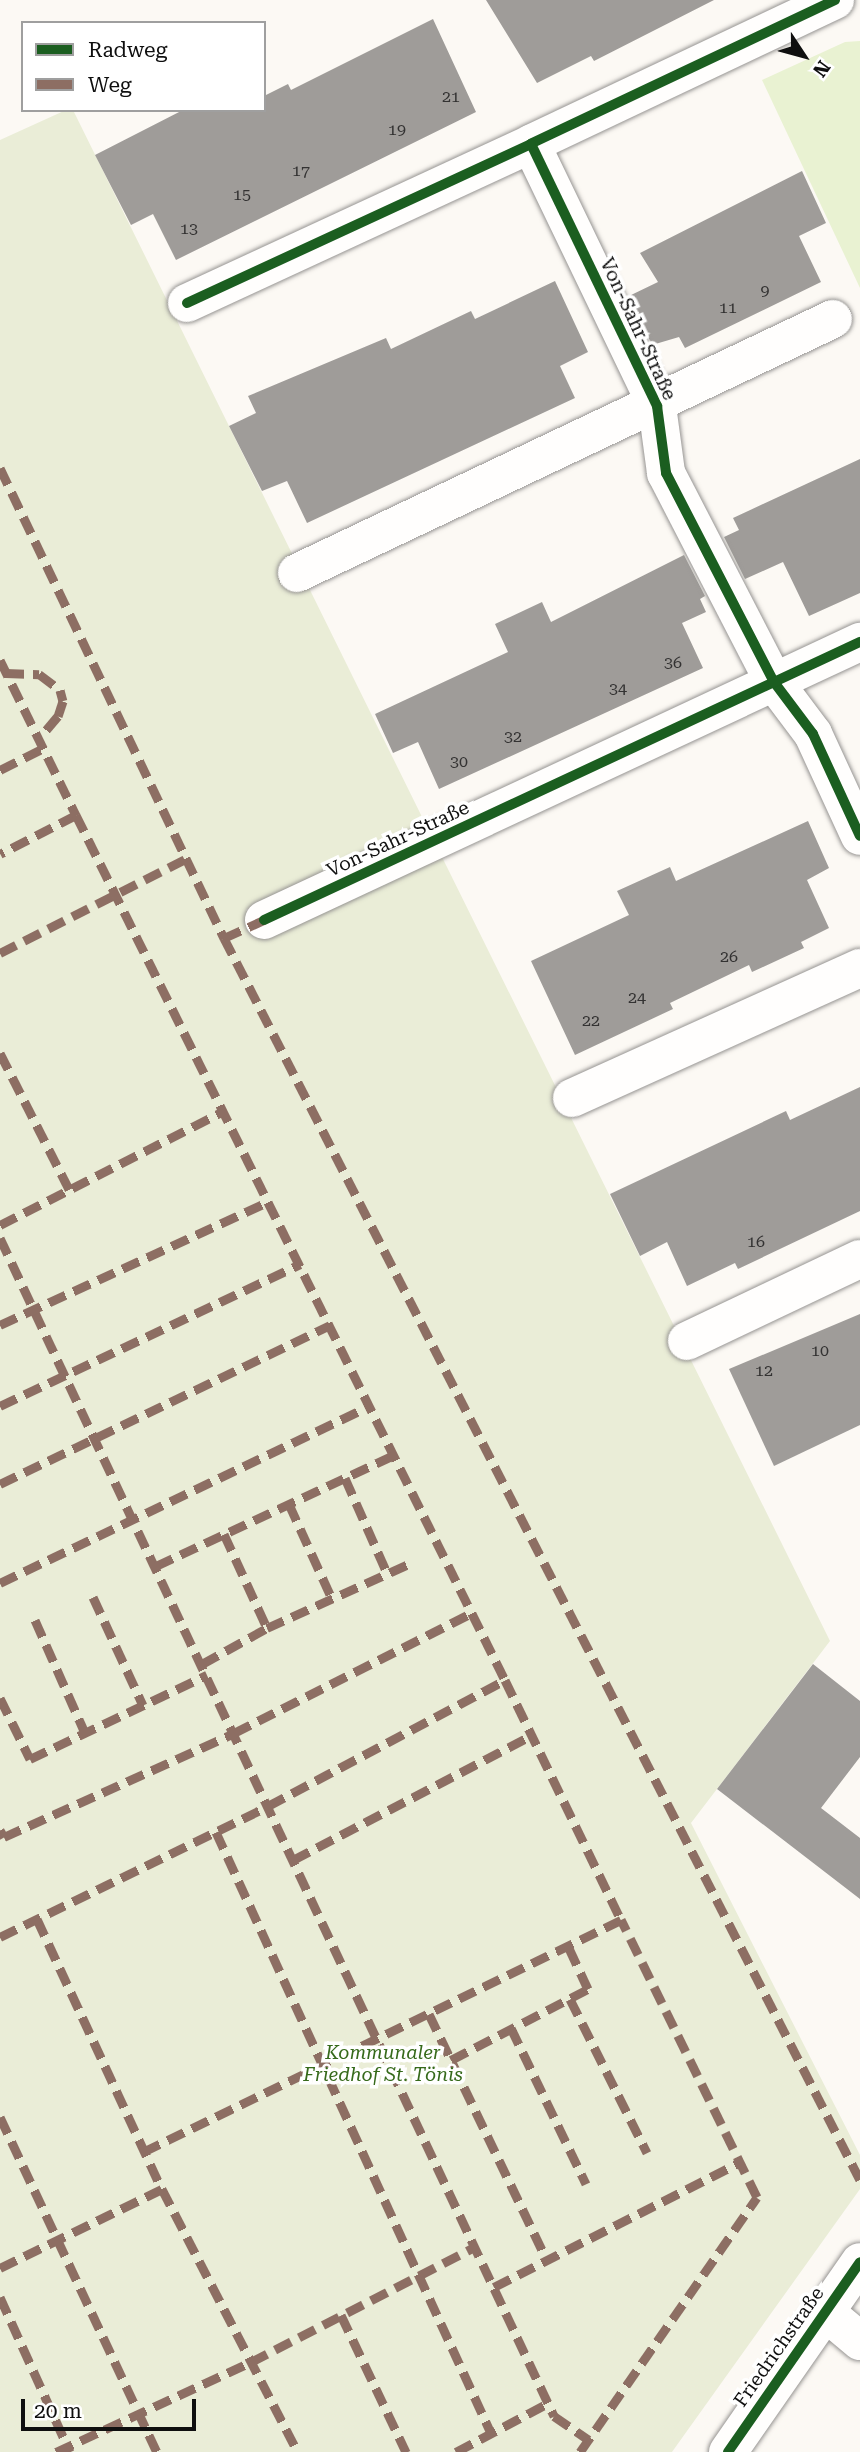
<!DOCTYPE html>
<html>
<head>
<meta charset="utf-8">
<style>
  body { margin:0 }
  #map { position:relative; width:860px; height:2452px; overflow:hidden; background:#fcf9f4; font-family:"Roboto Serif",serif }
  div>[style] { position:absolute }
  .green>* { inset:0; background:#e9f2d2 }
  .cemetery>* { inset:0; background:#eaedd7 }
  .building>* { inset:0; background:#9f9c99 }
  .roads { filter:drop-shadow(0 0 2px #969492) drop-shadow(0 0 2px #969492) }
  .minor>* { height:38px; margin:-19px; padding:0 19px; transform-origin:19px; border-radius:19px; background:#fffefd }
  .quiet>* { height:9px; margin-top:-4.5px; transform-origin:0; background:repeating-linear-gradient(90deg,#8d6e63 0 18px,transparent 0 27px) }
  .cycleway>* { height:10px; margin:-5px; padding:0 5px; transform-origin:5px; border-radius:5px; background:#1b5e20 }
  span { translate:-50% -50%; white-space:nowrap; text-align:center; line-height:1.15; -webkit-text-stroke:7px #fff; paint-order:stroke }
  .number-label { font-size:16px; color:#333232 }
  .number-label span { -webkit-text-stroke-width:0 }
  .street-label { font-size:19px; color:#0f0f0f }
  .park-label { font-size:19px; color:#366a1b; font-style:italic }
  .legend { position:absolute; left:21px; top:21px; width:245px; height:91px; box-sizing:border-box; background:#fff; border:2px solid #9f9f9f; margin:0; padding:9px 12px; list-style:none; font-size:21px; color:#0f0f0f }
  .legend li { display:flex; align-items:center; gap:14px; height:35px }
  .legend b { width:35px; border:2px solid #9f9f9f }
  .north { position:absolute; left:769px; top:21px; width:70px; height:70px; -webkit-text-stroke:5px #fff; paint-order:stroke; rotate:126deg; font-size:19px; font-weight:700; line-height:28px; text-align:center; color:#0f0f0f }
  .north::after { content:''; display:block; margin:auto; width:24px; height:32px; background:#0f0f0f; clip-path:polygon(50% 0,100% 100%,50% 72%,0 100%) }
  .scale { position:absolute; left:21px; top:2399px; width:175px; height:32px; box-sizing:border-box; border:4px solid #0f0f0f; border-top:0; padding-left:9px; font-size:21px; line-height:24px; white-space:nowrap; color:#0f0f0f; -webkit-text-stroke:5px #fff; paint-order:stroke }
</style>
</head>
<body>
<div id="map">
  <div class="green">
    <i style="clip-path:polygon(860px 41px,860px 288px,762px 80px,845px 42px)"></i>
  </div>
  <div class="cemetery">
    <i style="clip-path:polygon(66px 110px,73px 110px,426px 825px,246px 910px,263px 939px,442px 857px,830px 1641px,691px 1823px,860px 2155px,860px 2189px,672px 2452px,0 2452px,0 140px)"></i>
  </div>
  <div class="building">
    <i style="clip-path:polygon(486px 0,714px 0,594px 61px,591px 56px,537px 83px)"></i>
    <i style="clip-path:polygon(433px 19px,476px 112px,176px 260px,153px 214px,131px 225px,95px 155px,183px 110px,264px 110px,264px 96px,288px 84px,291px 90px)"></i>
    <i style="clip-path:polygon(802px 171px,826px 223px,799px 236px,821px 282px,685px 348px,679px 337px,652px 345px,629px 296px,658px 282px,640px 253px)"></i>
    <i style="clip-path:polygon(555px 281px,588px 352px,560px 366px,575px 398px,307px 523px,287px 481px,262px 491px,229px 426px,256px 413px,248px 396px,386px 338px,391px 349px,471px 311px,475px 319px)"></i>
    <i style="clip-path:polygon(860px 459px,860px 593px,809px 616px,783px 562px,745px 579px,724px 537px,739px 530px,733px 518px)"></i>
    <i style="clip-path:polygon(684px 555px,705px 596px,700px 599px,706px 612px,682px 623px,703px 668px,439px 789px,418px 742px,393px 753px,375px 714px,508px 652px,495px 624px,542px 602px,551px 622px)"></i>
    <i style="clip-path:polygon(808px 821px,829px 868px,807px 880px,829px 928px,801px 942px,804px 948px,752px 972px,749px 965px,670px 1003px,673px 1009px,575px 1055px,531px 961px,629px 915px,617px 891px,670px 867px,676px 881px)"></i>
    <i style="clip-path:polygon(860px 1087px,860px 1211px,738px 1269px,735px 1263px,687px 1286px,667px 1242px,640px 1256px,610px 1194px,786px 1111px,790px 1120px)"></i>
    <i style="clip-path:polygon(860px 1314px,860px 1425px,774px 1466px,729px 1369px)"></i>
    <i style="clip-path:polygon(813px 1664px,860px 1701px,860px 1757px,821px 1808px,860px 1838px,860px 1899px,717px 1789px)"></i>
  </div>
  <div class="roads">
    <div class="minor">
      <i style="left:835px;top:0;width:336px;rotate:154.7deg"></i>
      <i style="left:531px;top:144px;width:291px;rotate:64.3deg"></i>
      <i style="left:657px;top:406px;width:68px;rotate:82.3deg"></i>
      <i style="left:666px;top:473px;width:235px;rotate:62.7deg"></i>
      <i style="left:774px;top:682px;width:65px;rotate:53.1deg"></i>
      <i style="left:813px;top:734px;width:112px;rotate:65.3deg"></i>
      <i style="left:187px;top:303px;width:379px;rotate:-24.8deg"></i>
      <i style="left:297px;top:573px;width:593px;rotate:-25.36deg"></i>
      <i style="left:264px;top:920px;width:658px;rotate:-25.01deg"></i>
      <i style="left:572px;top:1098px;width:316px;rotate:-24.3deg"></i>
      <i style="left:687px;top:1341px;width:191px;rotate:-25.4deg"></i>
      <i style="left:824px;top:2311px;width:47px;rotate:39.8deg"></i>
      <i style="left:728px;top:2452px;width:231px;rotate:-55.2deg"></i>
    </div>
  </div>
  <div class="quiet">
    <i style="left:0;top:468px;width:521px;rotate:64.52deg"></i>
    <i style="left:224px;top:938px;width:1395px;rotate:62.88deg"></i>
    <i style="left:0;top:660px;width:173px;rotate:63.9deg"></i>
    <i style="left:76px;top:815px;width:85px;rotate:152.8deg"></i>
    <i style="left:6px;top:673px;width:33px;rotate:2deg"></i>
    <i style="left:39px;top:674px;width:26px;rotate:37deg"></i>
    <i style="left:60px;top:690px;width:11px;rotate:75deg"></i>
    <i style="left:63px;top:701px;width:16px;rotate:108deg"></i>
    <i style="left:58px;top:716px;width:30px;rotate:130deg"></i>
    <i style="left:0;top:770px;width:49px;rotate:-26.6deg"></i>
    <i style="left:76px;top:815px;width:966px;rotate:63.62deg"></i>
    <i style="left:224px;top:938px;width:44px;rotate:-24.2deg"></i>
    <i style="left:0;top:953px;width:208px;rotate:-26.9deg"></i>
    <i style="left:0;top:1053px;width:153px;rotate:63.1deg"></i>
    <i style="left:0;top:1225px;width:251px;rotate:-27deg"></i>
    <i style="left:0;top:1238px;width:1302px;rotate:64.81deg"></i>
    <i style="left:554px;top:2416px;width:42px;rotate:34.4deg"></i>
    <i style="left:0;top:1325px;width:296px;rotate:-24.7deg"></i>
    <i style="left:0;top:1406px;width:332px;rotate:-25.3deg"></i>
    <i style="left:345px;top:1478px;width:104px;rotate:66.1deg"></i>
    <i style="left:0;top:1484px;width:366px;rotate:-25.7deg"></i>
    <i style="left:289px;top:1504px;width:104px;rotate:65.6deg"></i>
    <i style="left:224px;top:1534px;width:103px;rotate:65.4deg"></i>
    <i style="left:156px;top:1566px;width:263px;rotate:-25deg"></i>
    <i style="left:0;top:1583px;width:410px;rotate:-25.6deg"></i>
    <i style="left:93px;top:1597px;width:119px;rotate:65.2deg"></i>
    <i style="left:35px;top:1620px;width:124px;rotate:66.1deg"></i>
    <i style="left:202px;top:1664px;width:74px;rotate:-29deg"></i>
    <i style="left:267px;top:1628px;width:160px;rotate:-24.3deg"></i>
    <i style="left:0;top:1698px;width:68px;rotate:63.8deg"></i>
    <i style="left:30px;top:1759px;width:196px;rotate:-25.4deg"></i>
    <i style="left:0;top:1830px;width:8px;rotate:60deg"></i>
    <i style="left:4px;top:1837px;width:252px;rotate:-24.3deg"></i>
    <i style="left:234px;top:1733px;width:267px;rotate:-26.8deg"></i>
    <i style="left:216px;top:1832px;width:661px;rotate:65.41deg"></i>
    <i style="left:293px;top:1860px;width:270px;rotate:-27.6deg"></i>
    <i style="left:37px;top:1919px;width:298px;rotate:65.2deg"></i>
    <i style="left:162px;top:2189px;width:296px;rotate:62.7deg"></i>
    <i style="left:0;top:1937px;width:298px;rotate:-26deg"></i>
    <i style="left:268px;top:1806px;width:268px;rotate:-28deg"></i>
    <i style="left:505px;top:1680px;width:267px;rotate:64.2deg"></i>
    <i style="left:621px;top:1920px;width:529px;rotate:154.11deg"></i>
    <i style="left:570px;top:1999px;width:172px;rotate:63.4deg"></i>
    <i style="left:429px;top:2014px;width:273px;rotate:64.4deg"></i>
    <i style="left:511px;top:2028px;width:173px;rotate:64.3deg"></i>
    <i style="left:451px;top:2060px;width:154px;rotate:-27.4deg"></i>
    <i style="left:588px;top:1989px;width:47px;rotate:-114.9deg"></i>
    <i style="left:0;top:2117px;width:370px;rotate:64.9deg"></i>
    <i style="left:0;top:2268px;width:180px;rotate:-26deg"></i>
    <i style="left:494px;top:2287px;width:276px;rotate:-26.9deg"></i>
    <i style="left:0;top:2297px;width:170px;rotate:65.7deg"></i>
    <i style="left:341px;top:2315px;width:152px;rotate:64.6deg"></i>
    <i style="left:56px;top:2452px;width:215px;rotate:-24.8deg"></i>
    <i style="left:251px;top:2362px;width:252px;rotate:-27.2deg"></i>
    <i style="left:456px;top:2452px;width:104px;rotate:-28deg"></i>
    <i style="left:580px;top:2452px;width:310px;rotate:-55.2deg"></i>
    <i style="left:757px;top:2197px;width:309px;rotate:-116.1deg"></i>
  </div>
  <div class="cycleway">
    <i style="left:835px;top:0;width:336px;rotate:154.7deg"></i>
    <i style="left:531px;top:144px;width:291px;rotate:64.3deg"></i>
    <i style="left:657px;top:406px;width:68px;rotate:82.3deg"></i>
    <i style="left:666px;top:473px;width:235px;rotate:62.7deg"></i>
    <i style="left:774px;top:682px;width:65px;rotate:53.1deg"></i>
    <i style="left:813px;top:734px;width:112px;rotate:65.3deg"></i>
    <i style="left:187px;top:303px;width:379px;rotate:-24.8deg"></i>
    <i style="left:264px;top:920px;width:658px;rotate:-25.01deg"></i>
    <i style="left:728px;top:2452px;width:231px;rotate:-55.2deg"></i>
  </div>
  <div class="number-label">
    <span style="left:451px;top:97px">21</span>
    <span style="left:397px;top:130px">19</span>
    <span style="left:301px;top:171px">17</span>
    <span style="left:242px;top:195px">15</span>
    <span style="left:189px;top:229px">13</span>
    <span style="left:765px;top:291px">9</span>
    <span style="left:728px;top:308px">11</span>
    <span style="left:673px;top:663px">36</span>
    <span style="left:618px;top:689px">34</span>
    <span style="left:513px;top:737px">32</span>
    <span style="left:459px;top:762px">30</span>
    <span style="left:729px;top:957px">26</span>
    <span style="left:637px;top:998px">24</span>
    <span style="left:591px;top:1021px">22</span>
    <span style="left:756px;top:1242px">16</span>
    <span style="left:820px;top:1351px">10</span>
    <span style="left:764px;top:1371px">12</span>
  </div>
  <div class="street-label">
    <span style="left:638px;top:329px;rotate:65deg">Von-Sahr-Straße</span>
    <span style="left:398px;top:839px;rotate:-25deg">Von-Sahr-Straße</span>
    <span style="left:779px;top:2347px;rotate:-55deg">Friedrichstraße</span>
  </div>
  <div class="park-label">
    <span style="left:383px;top:2064px">Kommunaler<br>Friedhof St. Tönis</span>
  </div>
  <ul class="legend">
  <li><b style="height:9px;background:#1b5e20"></b>Radweg</li>
  <li><b style="height:9px;background:#8d6e63"></b>Weg</li>
  </ul>
  <div class="north">N</div>
  <div class="scale">20 m</div>
</div>
</body>
</html>
